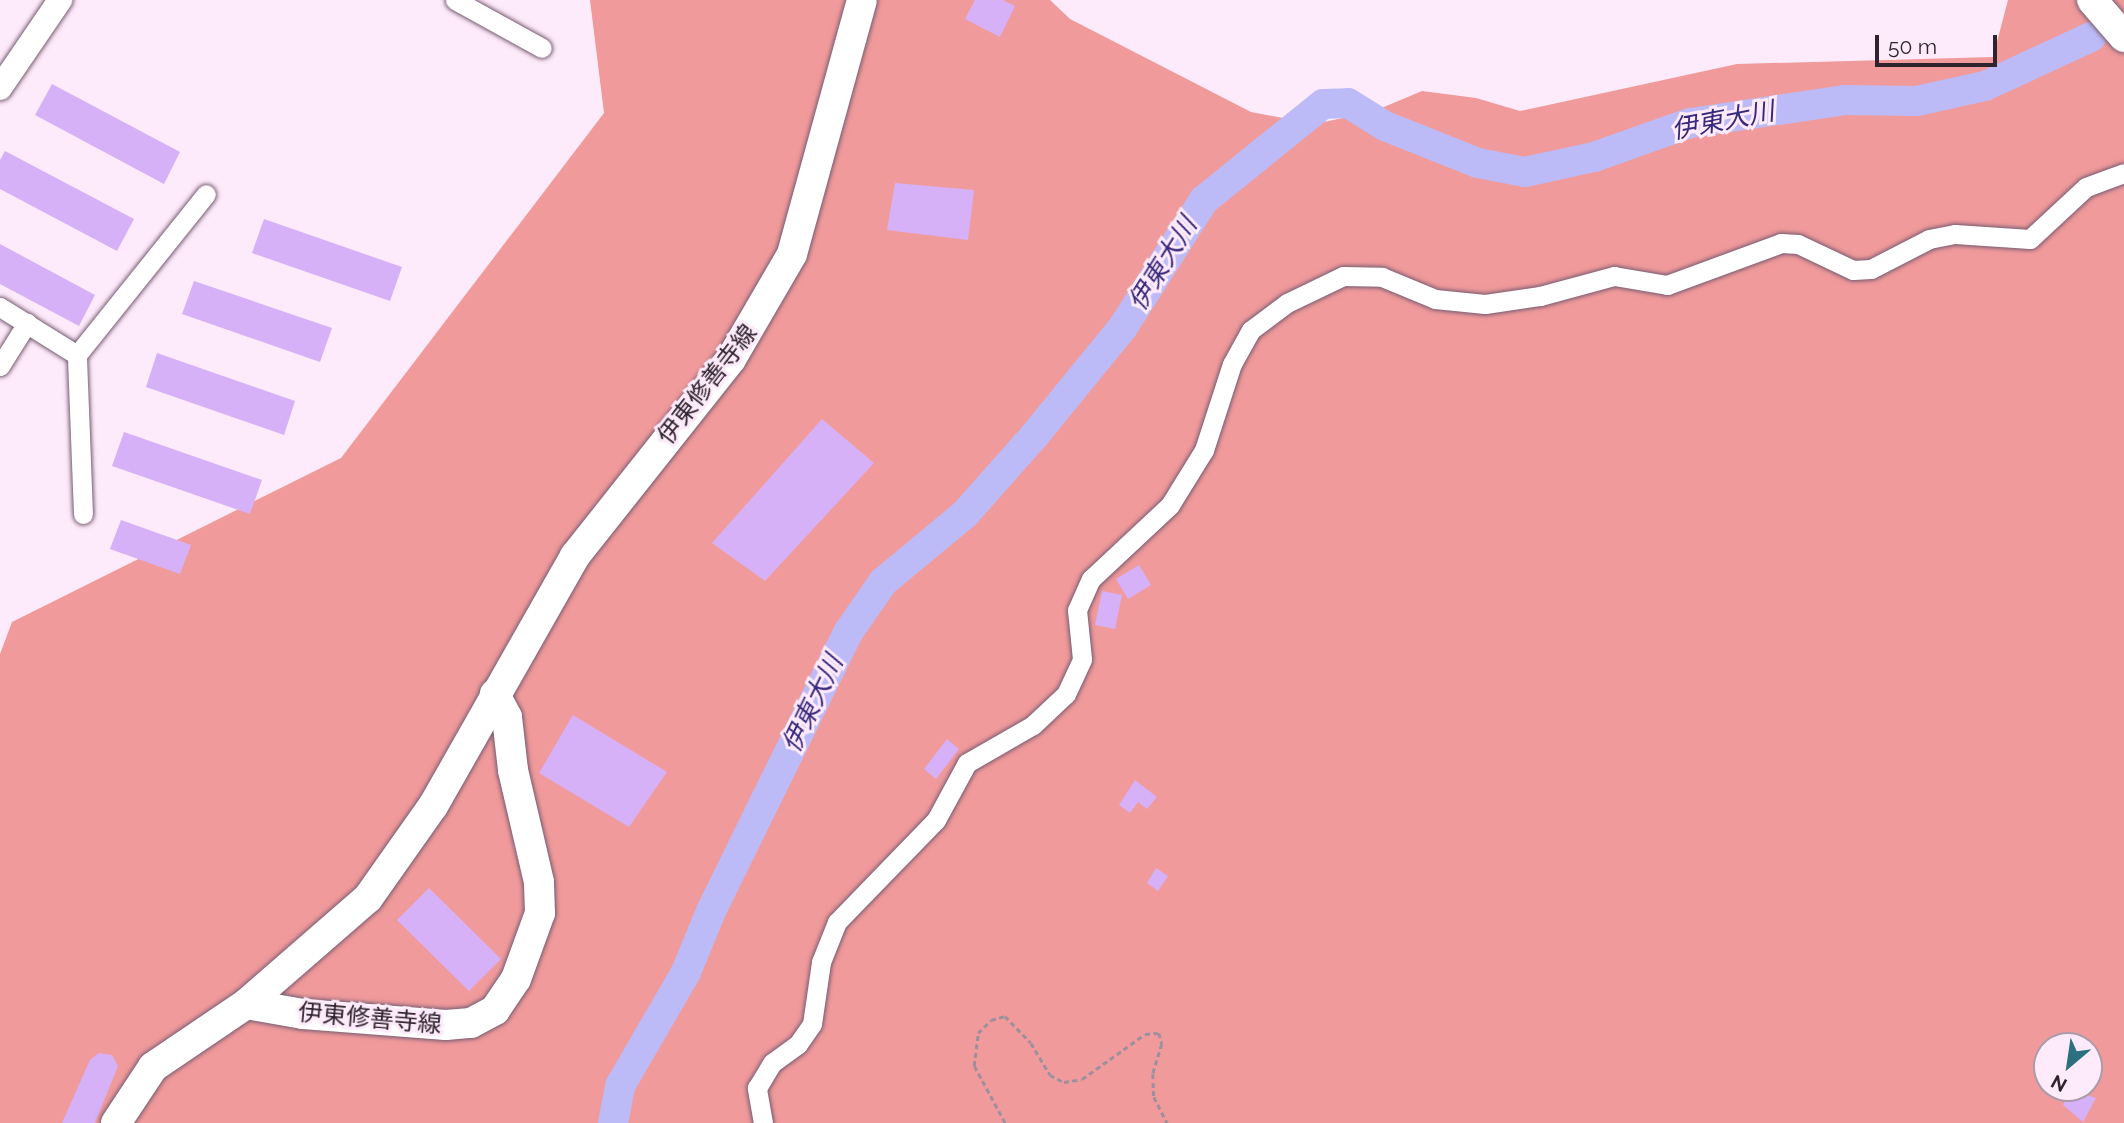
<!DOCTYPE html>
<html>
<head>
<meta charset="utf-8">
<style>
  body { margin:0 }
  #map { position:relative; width:2124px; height:1123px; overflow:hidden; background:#fdeafa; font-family:Raleway,"Noto Sans JP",sans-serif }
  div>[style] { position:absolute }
  .forest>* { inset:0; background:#f19a9b }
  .river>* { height:30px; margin:-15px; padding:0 15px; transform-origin:15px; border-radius:15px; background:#bcbbf7 }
  .building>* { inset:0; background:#d6b1f7 }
  .path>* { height:2.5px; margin-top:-1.25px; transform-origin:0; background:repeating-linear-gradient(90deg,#9e8f9c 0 5px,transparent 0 8.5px) }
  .roads { filter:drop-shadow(0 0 2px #775c72) drop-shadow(0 0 2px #775c72) }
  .minor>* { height:19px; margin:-9.5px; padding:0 9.5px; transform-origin:9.5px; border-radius:9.5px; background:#fff }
  .tertiary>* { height:24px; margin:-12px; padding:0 12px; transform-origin:12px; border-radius:12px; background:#fff }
  .primary>* { height:30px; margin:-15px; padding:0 15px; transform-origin:15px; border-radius:15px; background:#fff }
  span { translate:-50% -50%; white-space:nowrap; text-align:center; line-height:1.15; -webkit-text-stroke:6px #fdeafa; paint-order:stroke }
  .street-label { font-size:24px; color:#2f242d }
  .water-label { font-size:26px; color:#37297c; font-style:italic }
  .north { position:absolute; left:2033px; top:1032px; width:70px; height:70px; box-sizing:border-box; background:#fdeafa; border:2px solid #ab9ba8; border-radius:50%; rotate:209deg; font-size:19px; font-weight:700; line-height:28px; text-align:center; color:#2f242d }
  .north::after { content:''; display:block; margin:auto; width:24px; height:32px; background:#2a707e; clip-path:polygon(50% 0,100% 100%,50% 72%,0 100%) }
  .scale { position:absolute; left:1875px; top:35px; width:122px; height:32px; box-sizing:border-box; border:4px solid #2f242d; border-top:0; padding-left:9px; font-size:21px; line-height:24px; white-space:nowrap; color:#2f242d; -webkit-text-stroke:5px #fdeafa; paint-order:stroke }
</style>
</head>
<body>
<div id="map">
  <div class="forest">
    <i style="clip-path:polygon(evenodd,590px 0,1050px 0,1070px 19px,1251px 112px,1314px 124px,1372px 112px,1422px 91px,1476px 98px,1520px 111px,1737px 64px,1993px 57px,2008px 0,2124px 0,2124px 1123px,0 1123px,0 654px,12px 622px,341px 458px,604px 113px,590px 0,2047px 1046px,2089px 1046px,2089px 1088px,2047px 1088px,2047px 1046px)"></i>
  </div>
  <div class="river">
    <i style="left:613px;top:1123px;width:38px;rotate:-79deg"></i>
    <i style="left:620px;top:1086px;width:132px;rotate:-59.9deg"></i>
    <i style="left:686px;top:972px;width:68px;rotate:-67.6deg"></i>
    <i style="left:712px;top:909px;width:310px;rotate:-63.8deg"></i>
    <i style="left:849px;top:631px;width:60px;rotate:-55.2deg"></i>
    <i style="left:883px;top:582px;width:107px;rotate:-39.7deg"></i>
    <i style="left:965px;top:514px;width:106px;rotate:-48.5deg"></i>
    <i style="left:1035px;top:435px;width:139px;rotate:-50.8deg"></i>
    <i style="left:1123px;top:327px;width:151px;rotate:-57.5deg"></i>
    <i style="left:1204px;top:200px;width:153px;rotate:-38.9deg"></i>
    <i style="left:1323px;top:104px;width:25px;rotate:-2deg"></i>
    <i style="left:1348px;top:103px;width:44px;rotate:31.9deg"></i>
    <i style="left:1385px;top:126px;width:100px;rotate:21.7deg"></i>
    <i style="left:1478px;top:163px;width:48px;rotate:10.8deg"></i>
    <i style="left:1525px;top:172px;width:71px;rotate:-12.3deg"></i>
    <i style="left:1594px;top:157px;width:102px;rotate:-19.5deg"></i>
    <i style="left:1690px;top:123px;width:158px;rotate:-8.4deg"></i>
    <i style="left:1846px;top:100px;width:71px;rotate:0.8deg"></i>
    <i style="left:1917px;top:101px;width:70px;rotate:-12.4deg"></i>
    <i style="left:1985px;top:86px;width:117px;rotate:-24.8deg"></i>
  </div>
  <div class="building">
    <i style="clip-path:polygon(975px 0,1003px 0,1015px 6px,1000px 37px,965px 19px)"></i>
    <i style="clip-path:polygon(52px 84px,180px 152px,164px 184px,35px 115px)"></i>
    <i style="clip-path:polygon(5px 151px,134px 219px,117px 251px,0 189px,0 160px)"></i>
    <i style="clip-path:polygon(895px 183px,974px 190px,968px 240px,887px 230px)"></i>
    <i style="clip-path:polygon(264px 219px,402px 267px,390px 301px,252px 253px)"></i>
    <i style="clip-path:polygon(0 244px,95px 295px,79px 326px,0 284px)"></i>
    <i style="clip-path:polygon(194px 281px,332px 328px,320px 362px,182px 314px)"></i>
    <i style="clip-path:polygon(157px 353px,295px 401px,284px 435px,146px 387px)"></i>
    <i style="clip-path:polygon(822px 419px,874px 463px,765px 581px,712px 543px)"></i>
    <i style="clip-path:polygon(124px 432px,262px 480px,250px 514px,112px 466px)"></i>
    <i style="clip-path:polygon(121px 520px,191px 545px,180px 574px,110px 549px)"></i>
    <i style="clip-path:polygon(1139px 565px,1151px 585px,1128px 599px,1116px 579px)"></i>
    <i style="clip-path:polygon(1102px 591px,1122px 595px,1115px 629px,1095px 625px)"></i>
    <i style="clip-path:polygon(573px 715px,667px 772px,629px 827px,539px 773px)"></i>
    <i style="clip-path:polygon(947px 739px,959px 749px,936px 779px,924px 769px)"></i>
    <i style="clip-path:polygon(1135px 780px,1157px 797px,1147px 809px,1138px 802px,1130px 813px,1119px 805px)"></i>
    <i style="clip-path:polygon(1156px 868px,1168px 876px,1158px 891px,1147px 883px)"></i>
    <i style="clip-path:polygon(429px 888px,501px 959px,469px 991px,397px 920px)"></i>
    <i style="clip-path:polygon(99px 1053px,112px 1055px,118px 1066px,95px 1123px,62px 1123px,90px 1060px)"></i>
    <i style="clip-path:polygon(2071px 1090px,2096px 1098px,2083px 1122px,2063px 1105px)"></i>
  </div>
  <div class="path">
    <i style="left:1005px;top:1123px;width:65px;rotate:-118.5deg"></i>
    <i style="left:974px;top:1066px;width:33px;rotate:-83deg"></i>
    <i style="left:978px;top:1033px;width:18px;rotate:-45deg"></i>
    <i style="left:991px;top:1020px;width:15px;rotate:-16deg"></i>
    <i style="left:1005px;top:1016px;width:37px;rotate:46deg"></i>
    <i style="left:1031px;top:1043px;width:37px;rotate:59deg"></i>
    <i style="left:1050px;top:1075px;width:16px;rotate:27deg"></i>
    <i style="left:1064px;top:1082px;width:18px;rotate:-9deg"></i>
    <i style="left:1082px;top:1079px;width:77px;rotate:-35.5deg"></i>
    <i style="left:1145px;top:1034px;width:14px;rotate:-4deg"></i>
    <i style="left:1159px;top:1033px;width:11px;rotate:75deg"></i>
    <i style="left:1162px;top:1044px;width:31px;rotate:107deg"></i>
    <i style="left:1153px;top:1074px;width:23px;rotate:88deg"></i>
    <i style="left:1154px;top:1097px;width:29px;rotate:63deg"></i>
  </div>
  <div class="roads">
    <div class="minor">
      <i style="left:455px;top:0;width:99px;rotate:28.9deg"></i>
      <i style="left:0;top:307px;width:91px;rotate:31.9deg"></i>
      <i style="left:0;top:366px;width:51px;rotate:-57.9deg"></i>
      <i style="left:83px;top:514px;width:159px;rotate:-92.2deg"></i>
      <i style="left:77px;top:355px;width:206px;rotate:-51.3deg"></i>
      <i style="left:763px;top:1123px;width:36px;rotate:-100deg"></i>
      <i style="left:757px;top:1088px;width:29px;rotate:-59deg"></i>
      <i style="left:772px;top:1063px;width:32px;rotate:-36deg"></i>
      <i style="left:798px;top:1044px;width:24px;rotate:-55deg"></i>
      <i style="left:812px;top:1024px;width:63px;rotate:-81.7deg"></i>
      <i style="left:821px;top:962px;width:43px;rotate:-68.2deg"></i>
      <i style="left:837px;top:922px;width:142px;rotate:-45.9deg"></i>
      <i style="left:936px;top:820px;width:65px;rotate:-61.5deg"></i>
      <i style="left:967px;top:763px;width:76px;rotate:-29.9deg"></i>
      <i style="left:1033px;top:725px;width:45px;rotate:-43.2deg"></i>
      <i style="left:1066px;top:694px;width:38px;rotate:-65deg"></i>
      <i style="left:1082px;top:659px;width:49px;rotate:-95.8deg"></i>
      <i style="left:1077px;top:610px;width:34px;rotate:-66deg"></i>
      <i style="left:1091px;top:579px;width:108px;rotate:-43.1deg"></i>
      <i style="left:1170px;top:505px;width:65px;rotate:-58.3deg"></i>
      <i style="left:1204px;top:450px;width:90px;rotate:-72deg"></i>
      <i style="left:1232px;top:364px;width:39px;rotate:-61deg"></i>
      <i style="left:1251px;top:330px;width:45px;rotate:-36.9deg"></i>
      <i style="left:1287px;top:303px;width:62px;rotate:-25.7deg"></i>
      <i style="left:1343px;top:276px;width:39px;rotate:1deg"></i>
      <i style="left:1382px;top:277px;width:57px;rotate:22.5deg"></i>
      <i style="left:1435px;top:299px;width:50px;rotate:5.7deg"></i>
      <i style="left:1485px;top:304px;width:56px;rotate:-8.3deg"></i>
      <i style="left:1540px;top:296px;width:77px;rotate:-15.1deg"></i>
      <i style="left:1614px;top:276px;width:54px;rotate:9.6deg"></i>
      <i style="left:1667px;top:285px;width:121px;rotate:-20.2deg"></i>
      <i style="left:1781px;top:243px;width:17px;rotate:3deg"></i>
      <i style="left:1798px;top:244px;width:61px;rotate:25.3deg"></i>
      <i style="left:1853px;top:270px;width:18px;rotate:-3deg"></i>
      <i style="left:1871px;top:269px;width:65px;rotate:-27.3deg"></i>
      <i style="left:1929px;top:239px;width:26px;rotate:-11deg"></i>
      <i style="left:1955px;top:234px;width:75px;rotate:3.8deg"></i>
      <i style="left:2030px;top:239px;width:76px;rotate:-42.9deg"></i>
      <i style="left:2086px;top:187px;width:40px;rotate:-20.2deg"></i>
    </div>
    <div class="tertiary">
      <i style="left:0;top:88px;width:107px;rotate:-55.7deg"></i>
    </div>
    <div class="primary">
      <i style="left:2092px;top:0;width:49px;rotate:49.1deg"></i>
      <i style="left:246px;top:1004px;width:58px;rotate:10deg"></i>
      <i style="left:303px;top:1014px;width:143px;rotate:4.4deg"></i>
      <i style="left:446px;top:1025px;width:25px;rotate:-5deg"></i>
      <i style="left:471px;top:1023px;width:27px;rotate:-28deg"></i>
      <i style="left:495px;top:1010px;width:37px;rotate:-56deg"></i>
      <i style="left:516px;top:979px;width:70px;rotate:-70deg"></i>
      <i style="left:540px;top:913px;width:31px;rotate:-92deg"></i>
      <i style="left:539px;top:882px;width:115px;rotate:-103.1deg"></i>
      <i style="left:513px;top:770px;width:53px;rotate:-96.5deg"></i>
      <i style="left:507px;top:717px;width:26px;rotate:-118deg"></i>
      <i style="left:116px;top:1123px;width:67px;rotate:-56.5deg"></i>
      <i style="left:153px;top:1067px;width:112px;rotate:-34.1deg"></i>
      <i style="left:246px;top:1004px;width:162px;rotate:-41deg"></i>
      <i style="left:368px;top:898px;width:113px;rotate:-54.8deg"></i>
      <i style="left:433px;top:806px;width:288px;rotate:-60.4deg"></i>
      <i style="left:575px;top:556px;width:251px;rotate:-51.6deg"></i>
      <i style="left:731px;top:359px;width:121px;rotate:-59.8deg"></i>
      <i style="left:792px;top:254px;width:263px;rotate:-74.6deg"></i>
    </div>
  </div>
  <div class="street-label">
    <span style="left:707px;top:384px;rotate:-52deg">伊東修善寺線</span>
    <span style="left:370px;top:1018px;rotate:5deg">伊東修善寺線</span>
  </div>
  <div class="water-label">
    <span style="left:1723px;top:121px;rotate:-11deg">伊東大川</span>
    <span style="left:1163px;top:264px;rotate:-58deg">伊東大川</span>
    <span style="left:813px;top:704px;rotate:-64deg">伊東大川</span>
  </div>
  <div class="north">N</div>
  <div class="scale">50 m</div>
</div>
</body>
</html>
